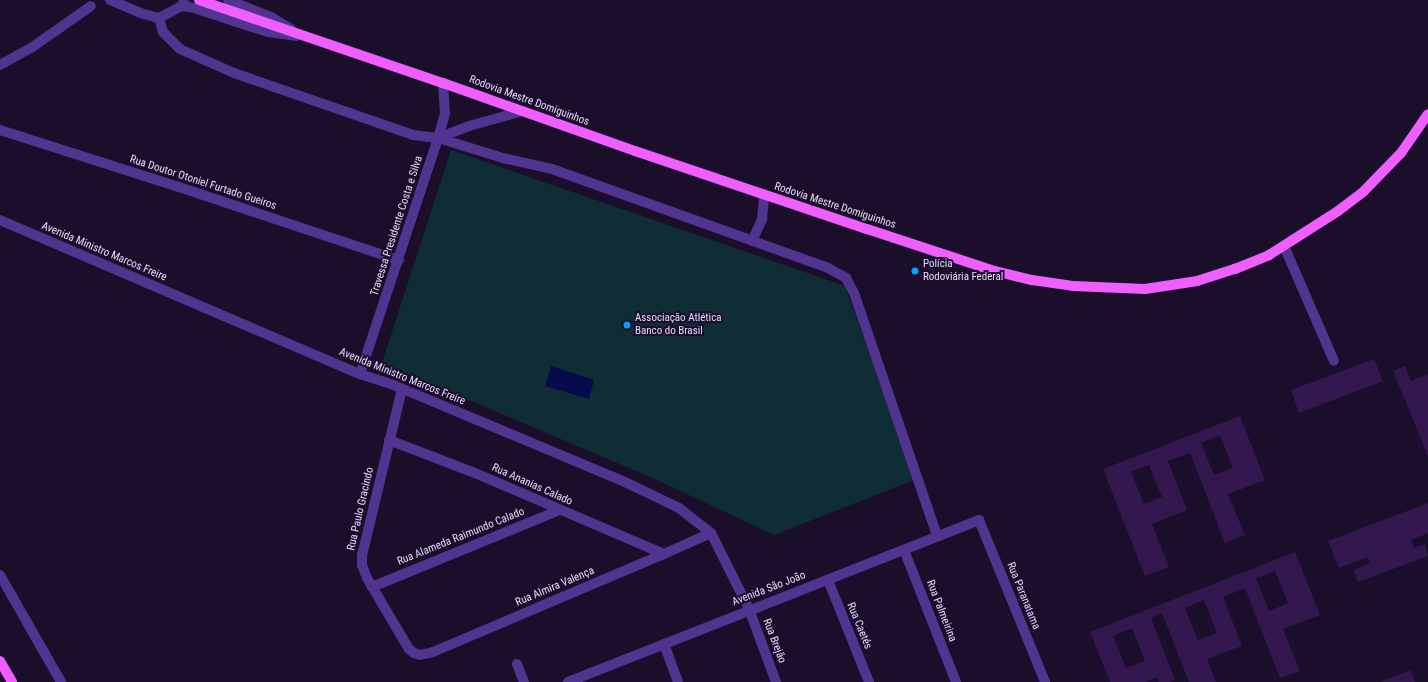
<!DOCTYPE html>
<html>
<head>
<meta charset="utf-8">
<style>
  body { margin:0 }
  #map { position:relative; width:1428px; height:682px; overflow:hidden; background:#1b0e2b; font-family:"Roboto Condensed",sans-serif }
  div>[style] { position:absolute }
  .green>* { inset:0; background:#102d36 }
  .water>* { inset:0; background:#050b4d }
  .building>* { inset:0; background:#32184e }
  .minor>* { height:10px; margin:-5px; padding:0 5px; transform-origin:5px; border-radius:5px; background:#50348f }
  .primary>* { height:10px; margin:-5px; padding:0 5px; transform-origin:5px; border-radius:5px; background:#ef5fff }
  .dots>* { width:11px; height:11px; translate:-50% -50%; box-sizing:border-box; border:2px solid #1b0e2b; border-radius:50% }
  span { translate:-50% -50%; white-space:nowrap; text-align:center; line-height:1.15; -webkit-text-stroke:4px #1b0e2b; paint-order:stroke }
  .street-label { font-size:11px; color:#e7d8ff }
  .poi-label { font-size:11px; color:#e7d8ff }
  .left { translate:0 -50%; text-align:left }
</style>
</head>
<body>
<div id="map">
  <div class="green">
    <i style="clip-path:polygon(451px 150px,845px 286px,914px 480px,774px 535px,655px 479px,382px 363px)"></i>
  </div>
  <div class="water">
    <i style="clip-path:polygon(551px 366px,594px 380px,589px 399px,545px 386px)"></i>
  </div>
  <div class="building">
    <i style="clip-path:polygon(1374px 359px,1383px 381px,1299px 413px,1291px 390px)"></i>
    <i style="clip-path:polygon(1405px 366px,1411px 381px,1428px 374px,1428px 456px,1393px 371px)"></i>
    <i style="clip-path:polygon(evenodd,1240px 416px,1265px 480px,1228px 494px,1245px 535px,1225px 543px,1190px 453px,1168px 461px,1187px 510px,1152px 524px,1169px 567px,1145px 576px,1103px 469px,1240px 416px,1220px 435px,1233px 468px,1214px 475px,1201px 443px,1220px 435px,1240px 416px,1149px 465px,1162px 497px,1144px 504px,1131px 472px,1149px 465px)"></i>
    <i style="clip-path:polygon(1428px 503px,1428px 533px,1411px 540px,1414px 548px,1425px 544px,1428px 556px,1358px 582px,1354px 570px,1370px 563px,1368px 557px,1339px 568px,1328px 541px)"></i>
    <i style="clip-path:polygon(evenodd,1295px 552px,1320px 615px,1283px 629px,1300px 671px,1280px 678px,1245px 588px,1223px 597px,1242px 646px,1207px 659px,1216px 682px,1189px 682px,1162px 613px,1151px 618px,1175px 680px,1169px 682px,1159px 682px,1157px 677px,1146px 682px,1110px 682px,1090px 632px,1295px 552px,1275px 571px,1288px 603px,1269px 611px,1256px 578px,1275px 571px,1295px 552px,1204px 600px,1217px 633px,1198px 640px,1185px 608px,1204px 600px,1295px 552px,1132px 628px,1145px 661px,1126px 668px,1113px 636px,1132px 628px)"></i>
    <i style="clip-path:polygon(1410px 670px,1415px 682px,1380px 682px)"></i>
  </div>
  <div class="minor">
    <i style="left:110px;top:0;width:33px;rotate:23deg"></i>
    <i style="left:140px;top:13px;width:20px;rotate:15deg"></i>
    <i style="left:159px;top:18px;width:26px;rotate:-28deg"></i>
    <i style="left:182px;top:6px;width:5px;rotate:-68deg"></i>
    <i style="left:228px;top:0;width:46px;rotate:21.6deg"></i>
    <i style="left:271px;top:17px;width:23px;rotate:31deg"></i>
    <i style="left:182px;top:6px;width:12px;rotate:9deg"></i>
    <i style="left:194px;top:8px;width:78px;rotate:18deg"></i>
    <i style="left:268px;top:32px;width:28px;rotate:8deg"></i>
    <i style="left:159px;top:18px;width:15px;rotate:74deg"></i>
    <i style="left:163px;top:32px;width:24px;rotate:45deg"></i>
    <i style="left:180px;top:49px;width:59px;rotate:24deg"></i>
    <i style="left:234px;top:73px;width:189px;rotate:19.1deg"></i>
    <i style="left:413px;top:135px;width:25px;rotate:7deg"></i>
    <i style="left:438px;top:138px;width:68px;rotate:17.1deg"></i>
    <i style="left:503px;top:158px;width:50px;rotate:12.7deg"></i>
    <i style="left:552px;top:169px;width:293px;rotate:19.7deg"></i>
    <i style="left:828px;top:268px;width:21px;rotate:29deg"></i>
    <i style="left:846px;top:278px;width:17px;rotate:62deg"></i>
    <i style="left:854px;top:293px;width:257px;rotate:71.1deg"></i>
    <i style="left:0;top:65px;width:35px;rotate:-29deg"></i>
    <i style="left:31px;top:48px;width:73px;rotate:-35deg"></i>
    <i style="left:0;top:130px;width:204px;rotate:17.7deg"></i>
    <i style="left:194px;top:192px;width:216px;rotate:18.4deg"></i>
    <i style="left:438px;top:138px;width:33px;rotate:-21deg"></i>
    <i style="left:469px;top:126px;width:56px;rotate:-15.5deg"></i>
    <i style="left:0;top:220px;width:392px;rotate:23.2deg"></i>
    <i style="left:360px;top:374px;width:33px;rotate:18deg"></i>
    <i style="left:391px;top:384px;width:254px;rotate:22.7deg"></i>
    <i style="left:625px;top:482px;width:60px;rotate:25.7deg"></i>
    <i style="left:679px;top:508px;width:41px;rotate:38deg"></i>
    <i style="left:711px;top:533px;width:85px;rotate:63.4deg"></i>
    <i style="left:749px;top:609px;width:78px;rotate:69.7deg"></i>
    <i style="left:752px;top:241px;width:23px;rotate:-65deg"></i>
    <i style="left:762px;top:220px;width:25px;rotate:-85deg"></i>
    <i style="left:1284px;top:246px;width:125px;rotate:66.5deg"></i>
    <i style="left:360px;top:374px;width:249px;rotate:-71.7deg"></i>
    <i style="left:438px;top:138px;width:26px;rotate:-74deg"></i>
    <i style="left:445px;top:113px;width:30px;rotate:-94deg"></i>
    <i style="left:402px;top:389px;width:171px;rotate:103.5deg"></i>
    <i style="left:362px;top:555px;width:10px;rotate:90deg"></i>
    <i style="left:362px;top:565px;width:14px;rotate:69deg"></i>
    <i style="left:367px;top:578px;width:82px;rotate:59.4deg"></i>
    <i style="left:409px;top:649px;width:6px;rotate:39deg"></i>
    <i style="left:414px;top:653px;width:6px;rotate:18deg"></i>
    <i style="left:420px;top:655px;width:13px;rotate:-13deg"></i>
    <i style="left:433px;top:652px;width:251px;rotate:-23deg"></i>
    <i style="left:664px;top:554px;width:51px;rotate:-24.1deg"></i>
    <i style="left:389px;top:440px;width:92px;rotate:21deg"></i>
    <i style="left:475px;top:473px;width:206px;rotate:23.2deg"></i>
    <i style="left:904px;top:550px;width:142px;rotate:68.5deg"></i>
    <i style="left:0;top:575px;width:123px;rotate:60.3deg"></i>
    <i style="left:828px;top:580px;width:110px;rotate:68.1deg"></i>
    <i style="left:372px;top:587px;width:203px;rotate:-22.3deg"></i>
    <i style="left:664px;top:644px;width:40px;rotate:69.8deg"></i>
    <i style="left:517px;top:664px;width:19px;rotate:69deg"></i>
    <i style="left:568px;top:682px;width:442px;rotate:-21.5deg"></i>
    <i style="left:979px;top:520px;width:175px;rotate:67.8deg"></i>
  </div>
  <div class="primary">
    <i style="left:199px;top:0;width:258px;rotate:18.8deg"></i>
    <i style="left:443px;top:83px;width:204px;rotate:19.5deg"></i>
    <i style="left:635px;top:151px;width:245px;rotate:18.6deg"></i>
    <i style="left:867px;top:229px;width:135px;rotate:18.2deg"></i>
    <i style="left:995px;top:271px;width:38px;rotate:14deg"></i>
    <i style="left:1032px;top:280px;width:41px;rotate:8.3deg"></i>
    <i style="left:1073px;top:286px;width:72px;rotate:2.4deg"></i>
    <i style="left:1145px;top:289px;width:53px;rotate:-8.7deg"></i>
    <i style="left:1197px;top:281px;width:40px;rotate:-18deg"></i>
    <i style="left:1235px;top:269px;width:37px;rotate:-22deg"></i>
    <i style="left:1269px;top:255px;width:82px;rotate:-32.5deg"></i>
    <i style="left:1338px;top:211px;width:31px;rotate:-37deg"></i>
    <i style="left:1363px;top:192px;width:54px;rotate:-45.7deg"></i>
    <i style="left:1401px;top:153px;width:47px;rotate:-55.3deg"></i>
    <i style="left:0;top:661px;width:24px;rotate:60deg"></i>
  </div>
  <div class="dots">
    <i style="left:915px;top:271px;background:#04a1ff"></i>
    <i style="left:627px;top:325px;background:#04a1ff"></i>
  </div>
  <div class="street-label">
    <span style="left:529px;top:101px;rotate:20deg">Rodovia Mestre Domiguinhos</span>
    <span style="left:203px;top:183px;rotate:18deg">Rua Doutor Otoniel Furtado Gueiros</span>
    <span style="left:835px;top:206px;rotate:18deg">Rodovia Mestre Domiguinhos</span>
    <span style="left:397px;top:226px;rotate:-72deg">Travessa Presidente Costa e Silva</span>
    <span style="left:104px;top:252px;rotate:23deg">Avenida Ministro Marcos Freire</span>
    <span style="left:402px;top:377px;rotate:22deg">Avenida Ministro Marcos Freire</span>
    <span style="left:532px;top:485px;rotate:24deg">Rua Ananias Calado</span>
    <span style="left:361px;top:509px;rotate:-77deg">Rua Paulo Gracindo</span>
    <span style="left:461px;top:537px;rotate:-22deg">Rua Alameda Raimundo Calado</span>
    <span style="left:555px;top:587px;rotate:-23deg">Rua Almira Valença</span>
    <span style="left:769px;top:589px;rotate:-21deg">Avenida São João</span>
    <span style="left:1023px;top:596px;rotate:68deg">Rua Paranatama</span>
    <span style="left:941px;top:611px;rotate:69deg">Rua Palmeirina</span>
    <span style="left:859px;top:626px;rotate:68deg">Rua Caetés</span>
    <span style="left:774px;top:641px;rotate:69deg">Rua Brejão</span>
  </div>
  <div class="poi-label">
    <span class="left" style="left:923px;top:271px">Polícia<br>Rodoviária Federal</span>
    <span class="left" style="left:635px;top:325px">Associação Atlética<br>Banco do Brasil</span>
  </div>
</div>
</body>
</html>
